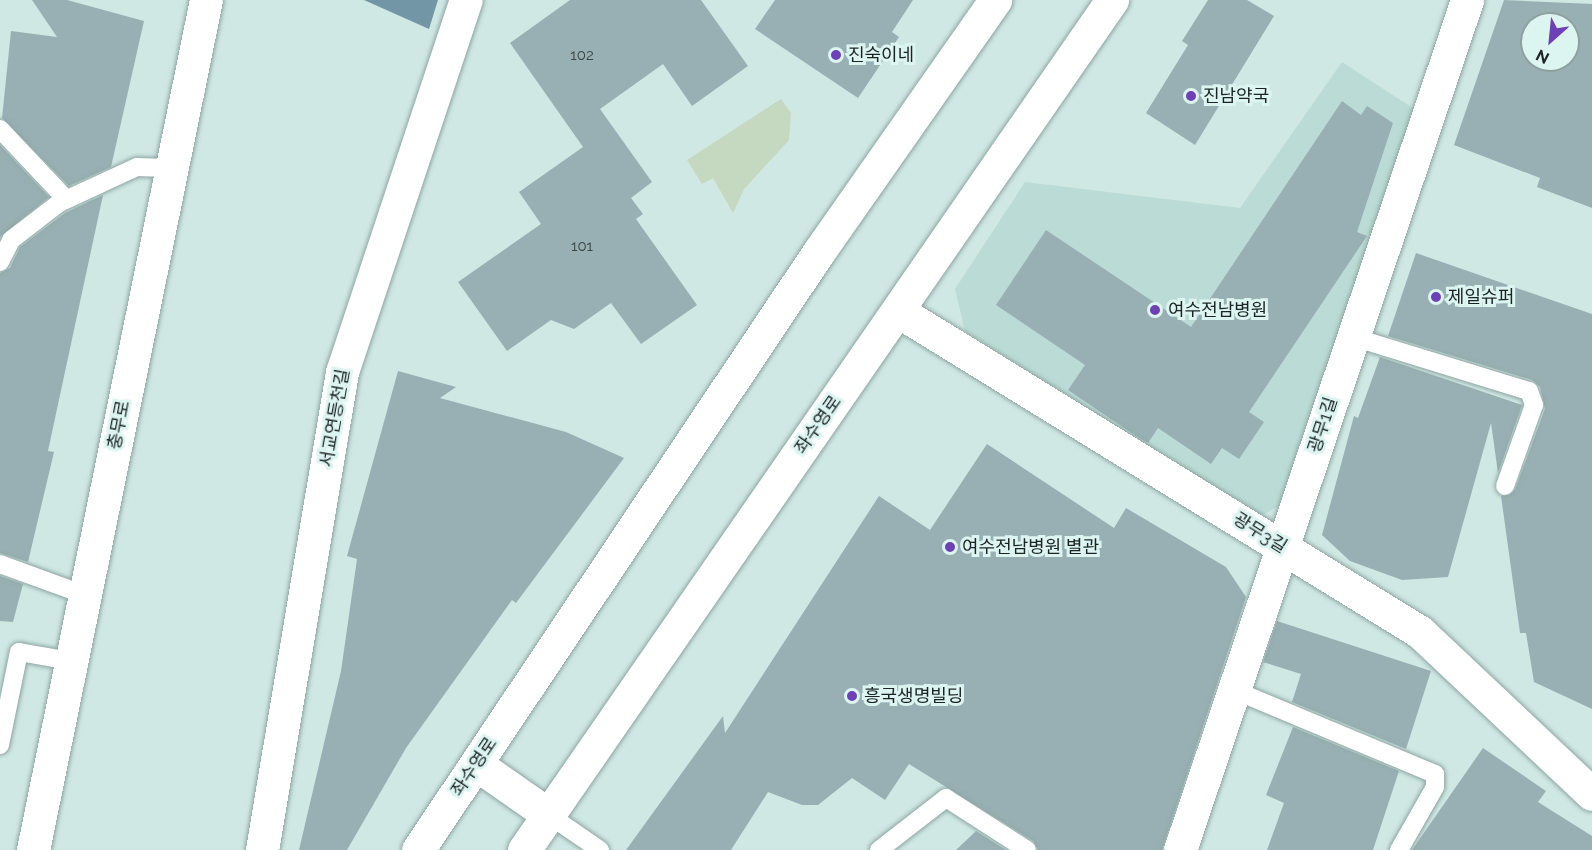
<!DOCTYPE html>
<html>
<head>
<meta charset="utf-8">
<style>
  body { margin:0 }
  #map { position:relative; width:1592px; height:850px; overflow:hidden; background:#cfe8e4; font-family:Raleway,"Noto Sans KR",sans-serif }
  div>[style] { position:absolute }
  .built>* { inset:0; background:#bbdcd6 }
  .green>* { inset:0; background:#c5d8c0 }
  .water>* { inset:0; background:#7396a6 }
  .building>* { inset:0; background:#98b0b3 }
  .roads { filter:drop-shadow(0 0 2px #8ea5a1) drop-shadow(0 0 2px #8ea5a1) }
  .service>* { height:18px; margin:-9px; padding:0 9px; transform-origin:9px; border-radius:9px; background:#fff }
  .minor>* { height:33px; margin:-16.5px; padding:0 16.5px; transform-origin:16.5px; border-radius:16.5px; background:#fff }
  .tertiary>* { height:33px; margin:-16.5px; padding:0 16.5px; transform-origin:16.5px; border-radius:16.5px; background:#fff }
  .primary>* { height:33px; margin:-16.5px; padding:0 16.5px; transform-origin:16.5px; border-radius:16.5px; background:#fff }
  .dots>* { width:16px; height:16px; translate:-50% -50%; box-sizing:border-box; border:3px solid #ddf5f1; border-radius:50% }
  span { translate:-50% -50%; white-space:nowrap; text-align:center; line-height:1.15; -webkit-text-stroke:6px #ddf5f1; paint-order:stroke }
  .number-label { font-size:15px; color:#3a4746 }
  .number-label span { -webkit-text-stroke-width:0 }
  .poi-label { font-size:18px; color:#1b2422 }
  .left { translate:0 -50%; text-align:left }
  .street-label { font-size:18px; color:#1b2422 }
  .north { position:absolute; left:1520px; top:12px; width:60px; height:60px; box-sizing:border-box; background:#ddf5f1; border:2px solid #8fa19e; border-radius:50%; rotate:207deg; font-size:16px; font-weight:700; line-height:24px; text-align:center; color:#1b2422 }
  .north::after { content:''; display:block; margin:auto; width:21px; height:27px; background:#6e40b8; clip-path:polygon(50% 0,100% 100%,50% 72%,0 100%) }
</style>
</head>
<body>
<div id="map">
  <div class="built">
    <i style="clip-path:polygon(1342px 62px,1419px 112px,1283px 504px,1257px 518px,965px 331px,955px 289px,1025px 182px,1240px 208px)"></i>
  </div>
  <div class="green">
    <i style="clip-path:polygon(781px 99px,791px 113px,789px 140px,744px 189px,733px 213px,713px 178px,702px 184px,687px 160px)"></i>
  </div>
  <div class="water">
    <i style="clip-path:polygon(364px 0,438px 0,429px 29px)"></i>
  </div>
  <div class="building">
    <i style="clip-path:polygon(32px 0,67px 0,144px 21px,111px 167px,69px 186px,2px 118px,11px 31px,57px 37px)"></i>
    <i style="clip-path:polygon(570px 0,701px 0,748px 66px,692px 106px,663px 64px,600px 109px,652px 182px,631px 198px,643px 214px,636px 219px,697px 305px,641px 344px,611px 303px,574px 329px,551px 320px,507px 351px,458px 282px,541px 224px,519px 192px,583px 147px,510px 43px)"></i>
    <i style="clip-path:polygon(775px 0,913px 0,892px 32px,899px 37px,858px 98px,755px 29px)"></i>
    <i style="clip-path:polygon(1208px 0,1247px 0,1274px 16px,1195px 145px,1146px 113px,1188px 45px,1182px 41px)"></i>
    <i style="clip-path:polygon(evenodd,1504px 0,1592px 4px,1592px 208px,1537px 187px,1540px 178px,1454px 145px,1504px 0,1532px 24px,1568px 24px,1568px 60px,1532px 60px,1532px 24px)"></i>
    <i style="clip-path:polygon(1342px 101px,1361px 115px,1367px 106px,1393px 123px,1357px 232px,1367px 236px,1249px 412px,1264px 422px,1239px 459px,1222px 448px,1211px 464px,1158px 428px,1148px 443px,1136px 436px,1068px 390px,1085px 365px,996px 305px,1046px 230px,1191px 327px)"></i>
    <i style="clip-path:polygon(0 145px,49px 197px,0 237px)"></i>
    <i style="clip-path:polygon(103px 195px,48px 451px,54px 452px,28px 562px,0 553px,0 273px,10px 268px,20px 247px,65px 213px)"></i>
    <i style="clip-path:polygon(1416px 253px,1592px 314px,1592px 709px,1534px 682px,1526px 633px,1520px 633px,1501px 496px,1515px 490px,1545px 409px,1540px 387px,1532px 380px,1388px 336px)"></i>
    <i style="clip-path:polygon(1380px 357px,1522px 405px,1498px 473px,1491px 423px,1448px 577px,1402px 580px,1350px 561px,1322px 535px,1354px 416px,1358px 418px)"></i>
    <i style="clip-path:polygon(398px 371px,456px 387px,440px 398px,566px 432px,624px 458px,516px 603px,512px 600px,406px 748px,347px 850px,299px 850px,341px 671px,357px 559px,347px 556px)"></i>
    <i style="clip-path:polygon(987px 444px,1114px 528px,1126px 508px,1226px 567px,1246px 597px,1162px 850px,1038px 850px,1033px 841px,909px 764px,885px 800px,852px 778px,818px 805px,802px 805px,768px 792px,731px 850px,626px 850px,723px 716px,725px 733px,879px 496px,930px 530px)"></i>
    <i style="clip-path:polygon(0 576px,23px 584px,13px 622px,0 621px)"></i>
    <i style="clip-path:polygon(1277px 621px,1431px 671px,1406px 749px,1292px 702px,1301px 674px,1263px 662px)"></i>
    <i style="clip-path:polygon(1293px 727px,1399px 771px,1373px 850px,1267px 850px,1284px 803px,1266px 795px)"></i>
    <i style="clip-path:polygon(1483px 748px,1546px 791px,1538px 802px,1592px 836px,1592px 850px,1412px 850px)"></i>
    <i style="clip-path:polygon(976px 831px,1006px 850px,956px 850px)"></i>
  </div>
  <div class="roads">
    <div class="service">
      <i style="left:0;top:129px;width:96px;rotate:46.7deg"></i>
      <i style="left:0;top:262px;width:25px;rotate:-63deg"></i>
      <i style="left:11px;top:240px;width:61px;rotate:-37.6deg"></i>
      <i style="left:59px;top:203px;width:86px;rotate:-24.8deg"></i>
      <i style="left:137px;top:167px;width:36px;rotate:2deg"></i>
      <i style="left:1353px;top:337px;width:184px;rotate:17.1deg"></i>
      <i style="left:1529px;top:391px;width:15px;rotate:70deg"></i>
      <i style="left:1534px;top:405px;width:86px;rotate:109.7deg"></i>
      <i style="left:0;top:564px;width:90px;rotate:20deg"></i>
      <i style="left:1234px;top:690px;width:218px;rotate:22.7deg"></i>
      <i style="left:1435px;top:774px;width:13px;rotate:90deg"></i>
      <i style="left:1435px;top:787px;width:73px;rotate:119.7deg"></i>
      <i style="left:0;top:745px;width:95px;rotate:-78.5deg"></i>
      <i style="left:19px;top:652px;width:53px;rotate:9.8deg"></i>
      <i style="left:549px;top:815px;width:62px;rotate:34.5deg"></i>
      <i style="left:879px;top:850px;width:85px;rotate:-37.8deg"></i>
      <i style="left:946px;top:798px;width:96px;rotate:32.7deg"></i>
    </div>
    <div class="minor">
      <i style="left:898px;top:311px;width:613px;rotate:31.59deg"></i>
      <i style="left:1420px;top:632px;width:236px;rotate:43.3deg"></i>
      <i style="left:262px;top:850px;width:485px;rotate:-80.5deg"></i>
      <i style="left:342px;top:372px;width:392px;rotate:-71.6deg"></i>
      <i style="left:1180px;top:850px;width:897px;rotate:-71.34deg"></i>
    </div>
    <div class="tertiary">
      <i style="left:33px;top:850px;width:867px;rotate:-78.5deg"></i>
    </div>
    <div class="primary">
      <i style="left:476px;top:764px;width:89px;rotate:34.9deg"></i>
      <i style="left:418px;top:850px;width:719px;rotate:-56.18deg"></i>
      <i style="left:818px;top:253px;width:309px;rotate:-55deg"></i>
      <i style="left:524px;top:850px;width:1034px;rotate:-55.33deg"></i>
    </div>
  </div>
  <div class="dots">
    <i style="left:836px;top:55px;background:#6e40b8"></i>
    <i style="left:1191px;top:96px;background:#6e40b8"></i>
    <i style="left:1436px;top:297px;background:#6e40b8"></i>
    <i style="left:1155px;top:310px;background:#6e40b8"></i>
    <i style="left:950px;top:547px;background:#6e40b8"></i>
    <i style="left:852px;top:696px;background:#6e40b8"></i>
  </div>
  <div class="number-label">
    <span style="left:582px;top:56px">102</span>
    <span style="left:582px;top:247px">101</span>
  </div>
  <div class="poi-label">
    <span class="left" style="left:848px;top:55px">진숙이네</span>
    <span class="left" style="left:1203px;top:96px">진남약국</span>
    <span class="left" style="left:1448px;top:297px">제일슈퍼</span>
    <span class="left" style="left:1168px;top:310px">여수전남병원</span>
    <span class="left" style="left:962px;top:547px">여수전남병원 별관</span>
    <span class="left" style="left:864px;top:696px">흥국생명빌딩</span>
  </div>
  <div class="street-label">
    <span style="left:335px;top:418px;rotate:-80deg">서교연등천길</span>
    <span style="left:119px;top:425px;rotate:-79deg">충무로</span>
    <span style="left:818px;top:425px;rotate:-55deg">좌수영로</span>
    <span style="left:1323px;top:425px;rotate:-72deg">광무1길</span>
    <span style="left:1260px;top:533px;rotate:32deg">광무3길</span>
    <span style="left:474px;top:767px;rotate:-56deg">좌수영로</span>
  </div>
  <div class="north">N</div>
</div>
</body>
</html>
